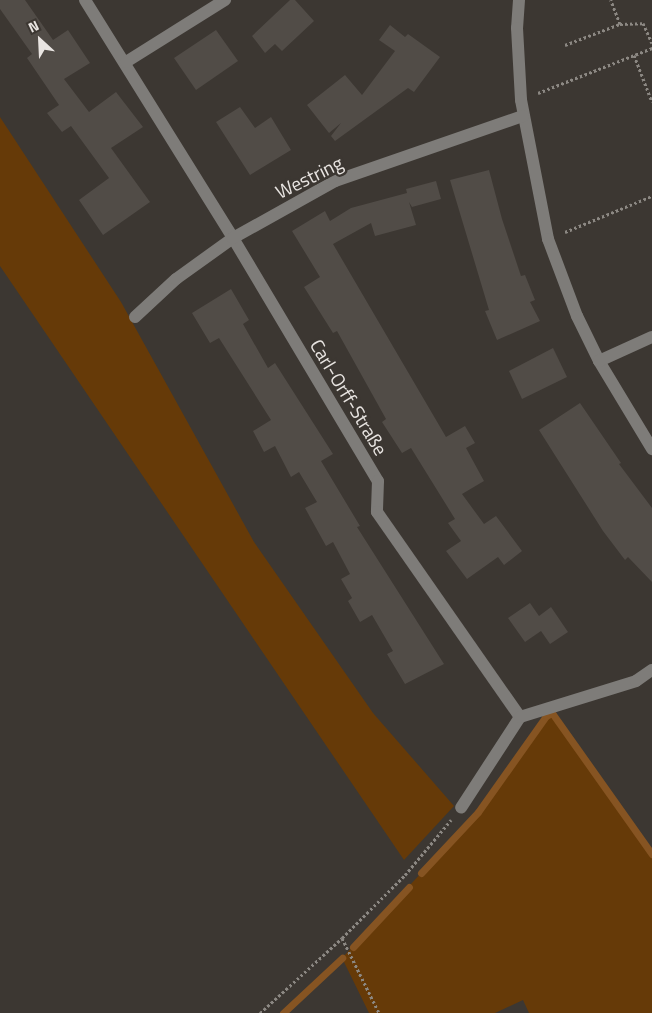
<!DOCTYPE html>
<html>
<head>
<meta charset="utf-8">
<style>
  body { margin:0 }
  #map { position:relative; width:652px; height:1013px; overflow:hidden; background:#3c3732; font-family:"Titillium Web",sans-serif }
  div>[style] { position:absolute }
  .green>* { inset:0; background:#663a08 }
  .stream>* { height:7px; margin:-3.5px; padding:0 3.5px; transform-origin:3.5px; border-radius:3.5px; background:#865422 }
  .building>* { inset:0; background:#514c47 }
  .path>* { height:3px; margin-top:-1.5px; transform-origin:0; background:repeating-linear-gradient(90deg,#8c8883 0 2.5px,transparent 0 5px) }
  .minor>* { height:12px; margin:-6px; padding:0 6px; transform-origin:6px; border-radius:6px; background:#7e7c79 }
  span { translate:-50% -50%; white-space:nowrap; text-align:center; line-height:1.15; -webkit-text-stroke:5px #3c3732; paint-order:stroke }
  .street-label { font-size:19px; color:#e9e5e2 }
  .north { position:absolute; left:15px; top:15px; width:50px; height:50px; -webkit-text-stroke:4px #3c3732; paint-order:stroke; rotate:335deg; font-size:14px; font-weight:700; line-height:20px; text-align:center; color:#e9e5e2 }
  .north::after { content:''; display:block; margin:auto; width:18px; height:22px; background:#e9e5e2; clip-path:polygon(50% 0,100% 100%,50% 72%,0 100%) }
</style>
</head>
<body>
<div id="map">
  <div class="green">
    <i style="clip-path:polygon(0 117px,121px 302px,254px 542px,373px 713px,454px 806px,404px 860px,0 266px)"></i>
    <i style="clip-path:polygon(549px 714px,557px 716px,652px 854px,652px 1013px,529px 1013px,523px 1000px,495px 1013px,369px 1013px,342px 958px,478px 812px)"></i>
  </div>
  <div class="stream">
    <i style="left:421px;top:873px;width:83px;rotate:-46.9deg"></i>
    <i style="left:478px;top:812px;width:118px;rotate:-54.7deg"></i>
    <i style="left:546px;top:716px;width:7px;rotate:-27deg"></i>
    <i style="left:552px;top:713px;width:173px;rotate:54.7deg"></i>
    <i style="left:353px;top:947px;width:82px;rotate:-47deg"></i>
    <i style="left:283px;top:1013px;width:81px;rotate:-43deg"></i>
  </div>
  <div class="building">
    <i style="clip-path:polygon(0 0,25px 0,53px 40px,68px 30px,90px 63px,64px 79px,89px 112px,116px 92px,143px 127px,111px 148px,150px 202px,103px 235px,79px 200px,109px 178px,71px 126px,62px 132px,47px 113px,59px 105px,27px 58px,32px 54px,0 9px)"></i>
    <i style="clip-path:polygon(290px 0,295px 0,314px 21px,282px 51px,275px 44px,265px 53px,252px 36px)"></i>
    <i style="clip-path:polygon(390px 25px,405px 37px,408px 34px,440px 57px,414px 92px,408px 88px,335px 141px,331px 136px,341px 123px,329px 133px,307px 105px,345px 75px,362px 95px,395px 51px,379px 40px)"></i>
    <i style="clip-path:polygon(216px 30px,238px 61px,196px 90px,174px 58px)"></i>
    <i style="clip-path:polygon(240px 107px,255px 128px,271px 117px,291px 150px,250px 175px,216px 122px)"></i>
    <i style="clip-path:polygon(489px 170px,502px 219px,521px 276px,525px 275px,535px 300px,530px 302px,540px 321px,497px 340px,485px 311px,489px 310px,450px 180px)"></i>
    <i style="clip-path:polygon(436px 181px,441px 199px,412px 207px,409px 202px,416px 225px,375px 236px,371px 223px,333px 244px,446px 437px,465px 426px,475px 443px,466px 448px,484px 481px,462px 494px,484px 524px,496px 516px,522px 551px,504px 565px,498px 557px,467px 579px,446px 551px,461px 541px,448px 523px,455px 519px,411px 448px,402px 453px,382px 422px,386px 419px,337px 331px,333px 333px,304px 287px,320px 277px,292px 231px,325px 211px,330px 221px,351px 208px,407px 193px,406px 189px)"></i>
    <i style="clip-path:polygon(231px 289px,249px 320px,243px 324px,268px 368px,275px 363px,333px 454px,321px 461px,360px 526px,357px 527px,444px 664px,405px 684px,387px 654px,393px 651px,372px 615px,360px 622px,348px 601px,352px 598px,341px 579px,350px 574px,333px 542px,326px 546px,305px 508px,317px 502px,299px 472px,291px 477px,275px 446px,264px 452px,253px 431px,271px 420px,219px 338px,210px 343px,192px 313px)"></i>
    <i style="clip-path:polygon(553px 348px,567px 377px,522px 399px,509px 371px)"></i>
    <i style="clip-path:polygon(580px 403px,621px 463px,619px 464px,652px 508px,652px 582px,628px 557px,625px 560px,603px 531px,539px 430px)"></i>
    <i style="clip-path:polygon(530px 603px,539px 616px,551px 607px,568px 632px,550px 644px,541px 631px,525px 642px,508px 618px)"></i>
  </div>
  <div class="path">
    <i style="left:620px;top:24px;width:23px;rotate:-2deg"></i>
    <i style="left:643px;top:23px;width:22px;rotate:66deg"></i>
    <i style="left:565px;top:45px;width:59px;rotate:-20.9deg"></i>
    <i style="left:620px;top:24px;width:26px;rotate:-111deg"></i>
    <i style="left:634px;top:55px;width:50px;rotate:69deg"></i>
    <i style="left:538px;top:93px;width:123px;rotate:-21.5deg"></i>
    <i style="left:565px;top:232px;width:94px;rotate:-22.5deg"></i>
    <i style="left:342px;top:938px;width:84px;rotate:63.7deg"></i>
    <i style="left:260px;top:1013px;width:111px;rotate:-42.4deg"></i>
    <i style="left:342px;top:938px;width:89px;rotate:-45deg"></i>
    <i style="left:405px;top:875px;width:72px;rotate:-50.1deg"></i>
  </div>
  <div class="minor">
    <i style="left:85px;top:0;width:280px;rotate:58.1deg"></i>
    <i style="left:233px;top:238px;width:283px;rotate:59.2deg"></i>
    <i style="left:378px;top:481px;width:31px;rotate:92deg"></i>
    <i style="left:377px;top:512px;width:250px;rotate:55.1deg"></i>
    <i style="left:520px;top:717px;width:108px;rotate:123deg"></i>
    <i style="left:519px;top:0;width:28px;rotate:94deg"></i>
    <i style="left:517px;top:28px;width:72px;rotate:86.8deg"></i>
    <i style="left:521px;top:100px;width:142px;rotate:79deg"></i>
    <i style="left:548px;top:239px;width:82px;rotate:69.4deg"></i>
    <i style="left:577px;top:316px;width:50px;rotate:63.9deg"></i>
    <i style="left:599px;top:361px;width:103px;rotate:58.9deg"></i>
    <i style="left:126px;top:62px;width:117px;rotate:-32.1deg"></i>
    <i style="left:135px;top:317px;width:56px;rotate:-42.8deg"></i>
    <i style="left:176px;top:279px;width:70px;rotate:-35.7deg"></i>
    <i style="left:233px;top:238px;width:117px;rotate:-29.2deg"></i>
    <i style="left:335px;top:181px;width:199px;rotate:-19.1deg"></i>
    <i style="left:599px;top:361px;width:58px;rotate:-24.4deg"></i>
    <i style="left:520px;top:717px;width:121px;rotate:-17.2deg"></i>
    <i style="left:636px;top:681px;width:19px;rotate:-35deg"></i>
  </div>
  <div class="street-label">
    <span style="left:309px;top:177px;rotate:-26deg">Westring</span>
    <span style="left:349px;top:397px;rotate:59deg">Carl-Orff-Straße</span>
  </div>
  <div class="north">N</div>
</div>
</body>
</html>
